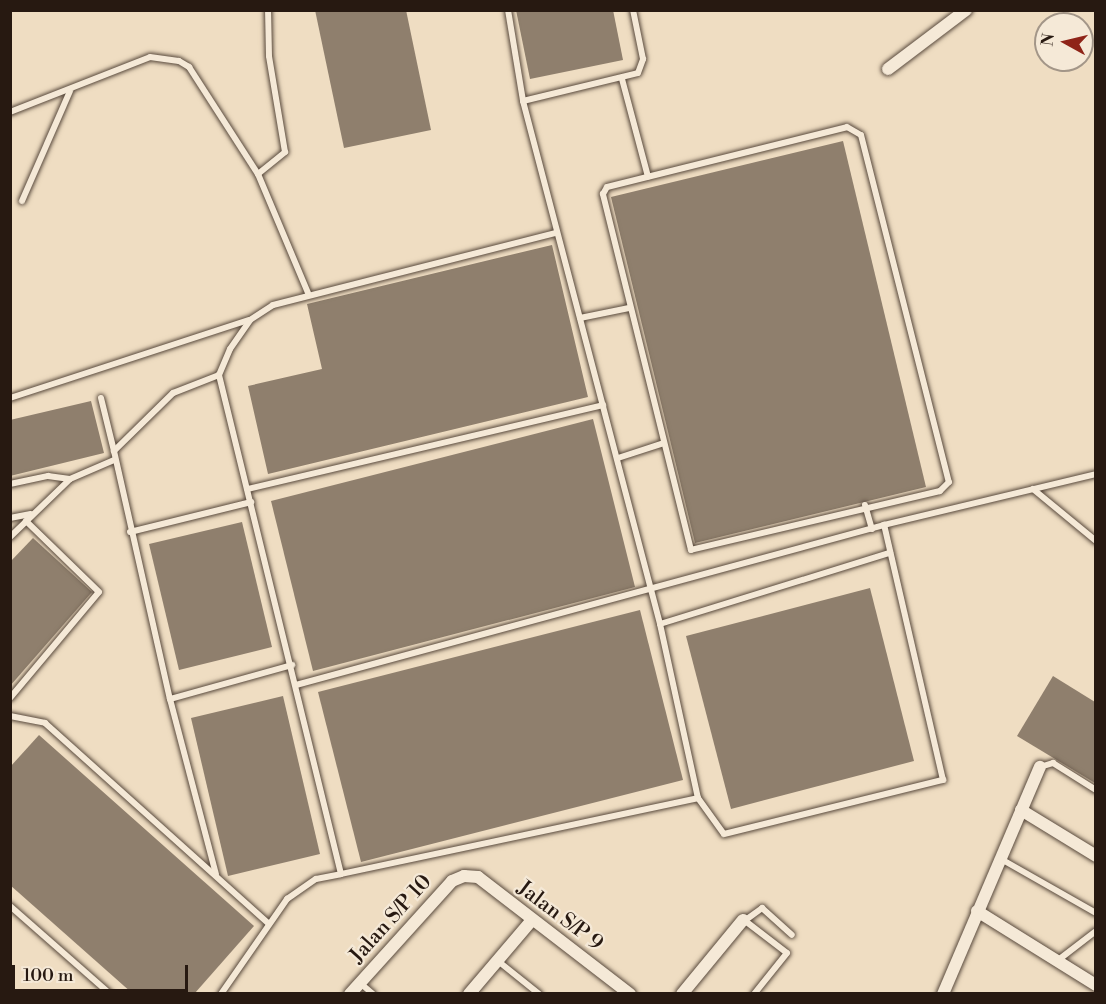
<!DOCTYPE html>
<html>
<head>
<meta charset="utf-8">
<style>
  body { margin:0 }
  #map { position:relative; width:1106px; height:1004px; overflow:hidden; background:#efddc2; font-family:"Libre Bodoni",serif }
  div>[style] { position:absolute }
  .stream>* { height:4px; margin:-2px; padding:0 2px; transform-origin:2px; border-radius:2px; background:#ab9a86 }
  .building>* { inset:0; background:#8f7f6d }
  .roads { filter:drop-shadow(0 0 2px #594a3d) drop-shadow(0 0 2px #594a3d) }
  .lane>* { height:6px; margin:-3px; padding:0 3px; transform-origin:3px; border-radius:3px; background:#f5e9d7 }
  .street>* { height:12px; margin:-6px; padding:0 6px; transform-origin:6px; border-radius:6px; background:#f5e9d7 }
  span { translate:-50% -50%; white-space:nowrap; text-align:center; line-height:1.15; -webkit-text-stroke:4.5px #f5e9d7; paint-order:stroke }
  .street-label { font-size:21px; color:#271911 }
  .frame { position:absolute; inset:0; border:12px solid #271911; pointer-events:none }
  .north { position:absolute; left:1034px; top:12px; width:60px; height:60px; box-sizing:border-box; background:#f5e9d7; border:2px solid #a39688; border-radius:50%; rotate:278deg; font-size:16px; font-weight:700; line-height:24px; text-align:center; color:#271911 }
  .north::after { content:''; display:block; margin:auto; width:21px; height:27px; background:#8f2418; clip-path:polygon(50% 0,100% 100%,50% 72%,0 100%) }
  .scale { position:absolute; left:12px; top:965px; width:176px; height:27px; box-sizing:border-box; border:3px solid #271911; border-top:0; padding-left:8px; font-size:18px; line-height:21px; white-space:nowrap; color:#271911; -webkit-text-stroke:4px #f5e9d7; paint-order:stroke }
</style>
</head>
<body>
<div id="map">
  <div class="stream">
    <i style="left:10px;top:986px;width:11px;rotate:49deg"></i>
  </div>
  <div class="building">
    <i style="clip-path:polygon(315px 10px,406px 10px,431px 130px,344px 148px)"></i>
    <i style="clip-path:polygon(516px 10px,613px 10px,623px 60px,530px 79px)"></i>
    <i style="clip-path:polygon(843px 141px,926px 487px,695px 543px,611px 197px)"></i>
    <i style="clip-path:polygon(552px 245px,588px 397px,268px 474px,248px 386px,322px 369px,307px 304px)"></i>
    <i style="clip-path:polygon(91px 401px,104px 453px,10px 476px,10px 420px)"></i>
    <i style="clip-path:polygon(593px 419px,635px 587px,313px 671px,271px 501px)"></i>
    <i style="clip-path:polygon(242px 522px,272px 647px,179px 670px,149px 544px)"></i>
    <i style="clip-path:polygon(33px 538px,92px 592px,10px 686px,10px 562px)"></i>
    <i style="clip-path:polygon(870px 588px,914px 761px,731px 809px,686px 636px)"></i>
    <i style="clip-path:polygon(640px 610px,683px 780px,361px 862px,318px 692px)"></i>
    <i style="clip-path:polygon(1053px 676px,1095px 702px,1095px 783px,1017px 736px)"></i>
    <i style="clip-path:polygon(283px 696px,320px 854px,228px 876px,191px 718px)"></i>
    <i style="clip-path:polygon(39px 735px,254px 926px,195px 993px,132px 993px,10px 885px,10px 767px)"></i>
  </div>
  <div class="roads">
    <div class="lane">
      <i style="left:508px;top:10px;width:92px;rotate:80.6deg"></i>
      <i style="left:523px;top:101px;width:541px;rotate:75.32deg"></i>
      <i style="left:660px;top:624px;width:178px;rotate:77.7deg"></i>
      <i style="left:698px;top:798px;width:44px;rotate:54.2deg"></i>
      <i style="left:724px;top:834px;width:226px;rotate:-13.9deg"></i>
      <i style="left:943px;top:780px;width:262px;rotate:-103deg"></i>
      <i style="left:622px;top:79px;width:101px;rotate:75.1deg"></i>
      <i style="left:523px;top:101px;width:118px;rotate:-13.7deg"></i>
      <i style="left:638px;top:73px;width:15px;rotate:-70deg"></i>
      <i style="left:643px;top:59px;width:50px;rotate:-101.5deg"></i>
      <i style="left:10px;top:112px;width:150px;rotate:-21.4deg"></i>
      <i style="left:150px;top:57px;width:29px;rotate:8deg"></i>
      <i style="left:179px;top:61px;width:12px;rotate:31deg"></i>
      <i style="left:189px;top:67px;width:127px;rotate:57.2deg"></i>
      <i style="left:258px;top:174px;width:129px;rotate:67.2deg"></i>
      <i style="left:847px;top:127px;width:16px;rotate:30deg"></i>
      <i style="left:861px;top:135px;width:358px;rotate:75.8deg"></i>
      <i style="left:949px;top:482px;width:13px;rotate:135deg"></i>
      <i style="left:940px;top:491px;width:256px;rotate:166.7deg"></i>
      <i style="left:691px;top:550px;width:367px;rotate:-103.9deg"></i>
      <i style="left:603px;top:194px;width:8px;rotate:-60deg"></i>
      <i style="left:607px;top:187px;width:247px;rotate:-14deg"></i>
      <i style="left:258px;top:174px;width:35px;rotate:-39deg"></i>
      <i style="left:285px;top:152px;width:97px;rotate:-99.5deg"></i>
      <i style="left:269px;top:56px;width:46px;rotate:-91.2deg"></i>
      <i style="left:22px;top:201px;width:120px;rotate:-66.4deg"></i>
      <i style="left:580px;top:318px;width:50px;rotate:-11.5deg"></i>
      <i style="left:219px;top:375px;width:49px;rotate:158.6deg"></i>
      <i style="left:173px;top:393px;width:83px;rotate:135.5deg"></i>
      <i style="left:114px;top:451px;width:254px;rotate:77.3deg"></i>
      <i style="left:170px;top:699px;width:127px;rotate:-15.6deg"></i>
      <i style="left:10px;top:398px;width:251px;rotate:-18.1deg"></i>
      <i style="left:101px;top:398px;width:55px;rotate:76.2deg"></i>
      <i style="left:618px;top:458px;width:48px;rotate:-18.1deg"></i>
      <i style="left:10px;top:484px;width:39px;rotate:-12deg"></i>
      <i style="left:48px;top:476px;width:22px;rotate:8deg"></i>
      <i style="left:248px;top:489px;width:365px;rotate:-13.3deg"></i>
      <i style="left:1033px;top:489px;width:82px;rotate:39.5deg"></i>
      <i style="left:865px;top:505px;width:25px;rotate:74deg"></i>
      <i style="left:10px;top:518px;width:21px;rotate:-11deg"></i>
      <i style="left:130px;top:532px;width:125px;rotate:-13.9deg"></i>
      <i style="left:10px;top:537px;width:83px;rotate:-44deg"></i>
      <i style="left:70px;top:479px;width:48px;rotate:-23.4deg"></i>
      <i style="left:660px;top:624px;width:241px;rotate:-17.2deg"></i>
      <i style="left:296px;top:685px;width:609px;rotate:-15.22deg"></i>
      <i style="left:884px;top:525px;width:218px;rotate:-13.5deg"></i>
      <i style="left:10px;top:698px;width:138px;rotate:-50deg"></i>
      <i style="left:99px;top:592px;width:102px;rotate:-135.8deg"></i>
      <i style="left:170px;top:699px;width:181px;rotate:75.3deg"></i>
      <i style="left:10px;top:716px;width:36px;rotate:11deg"></i>
      <i style="left:45px;top:723px;width:301px;rotate:41.9deg"></i>
      <i style="left:1040px;top:767px;width:14px;rotate:-17deg"></i>
      <i style="left:1053px;top:763px;width:51px;rotate:32.1deg"></i>
      <i style="left:1001px;top:859px;width:109px;rotate:29.6deg"></i>
      <i style="left:341px;top:874px;width:365px;rotate:-12deg"></i>
      <i style="left:10px;top:906px;width:133px;rotate:41.3deg"></i>
      <i style="left:747px;top:919px;width:19px;rotate:-36deg"></i>
      <i style="left:762px;top:908px;width:40px;rotate:42deg"></i>
      <i style="left:744px;top:920px;width:54px;rotate:37.5deg"></i>
      <i style="left:787px;top:953px;width:53px;rotate:128.8deg"></i>
      <i style="left:498px;top:961px;width:53px;rotate:38.8deg"></i>
      <i style="left:1057px;top:961px;width:49px;rotate:-37.6deg"></i>
      <i style="left:360px;top:983px;width:17px;rotate:40deg"></i>
      <i style="left:221px;top:994px;width:116px;rotate:-55.2deg"></i>
      <i style="left:287px;top:899px;width:35px;rotate:-35deg"></i>
      <i style="left:316px;top:879px;width:25px;rotate:-11deg"></i>
      <i style="left:341px;top:874px;width:514px;rotate:-103.74deg"></i>
      <i style="left:219px;top:375px;width:28px;rotate:-67deg"></i>
      <i style="left:230px;top:349px;width:35px;rotate:-55deg"></i>
      <i style="left:250px;top:320px;width:27px;rotate:-33deg"></i>
      <i style="left:273px;top:305px;width:291px;rotate:-14.3deg"></i>
    </div>
    <div class="street">
      <i style="left:888px;top:69px;width:98px;rotate:-37.1deg"></i>
      <i style="left:1021px;top:810px;width:88px;rotate:31.5deg"></i>
      <i style="left:977px;top:911px;width:140px;rotate:31.9deg"></i>
      <i style="left:350px;top:994px;width:152px;rotate:-47.9deg"></i>
      <i style="left:452px;top:881px;width:13px;rotate:-23deg"></i>
      <i style="left:464px;top:876px;width:14px;rotate:4deg"></i>
      <i style="left:478px;top:877px;width:192px;rotate:37.6deg"></i>
      <i style="left:469px;top:994px;width:97px;rotate:-49.6deg"></i>
      <i style="left:682px;top:994px;width:96px;rotate:-50.5deg"></i>
      <i style="left:943px;top:994px;width:247px;rotate:-66.9deg"></i>
    </div>
  </div>
  <div class="street-label">
    <span style="left:560px;top:916px;rotate:37deg">Jalan S/P 9</span>
    <span style="left:391px;top:919px;rotate:-48deg">Jalan S/P 10</span>
  </div>
  <div class="frame"></div>
  <div class="north">N</div>
  <div class="scale">100 m</div>
</div>
</body>
</html>
